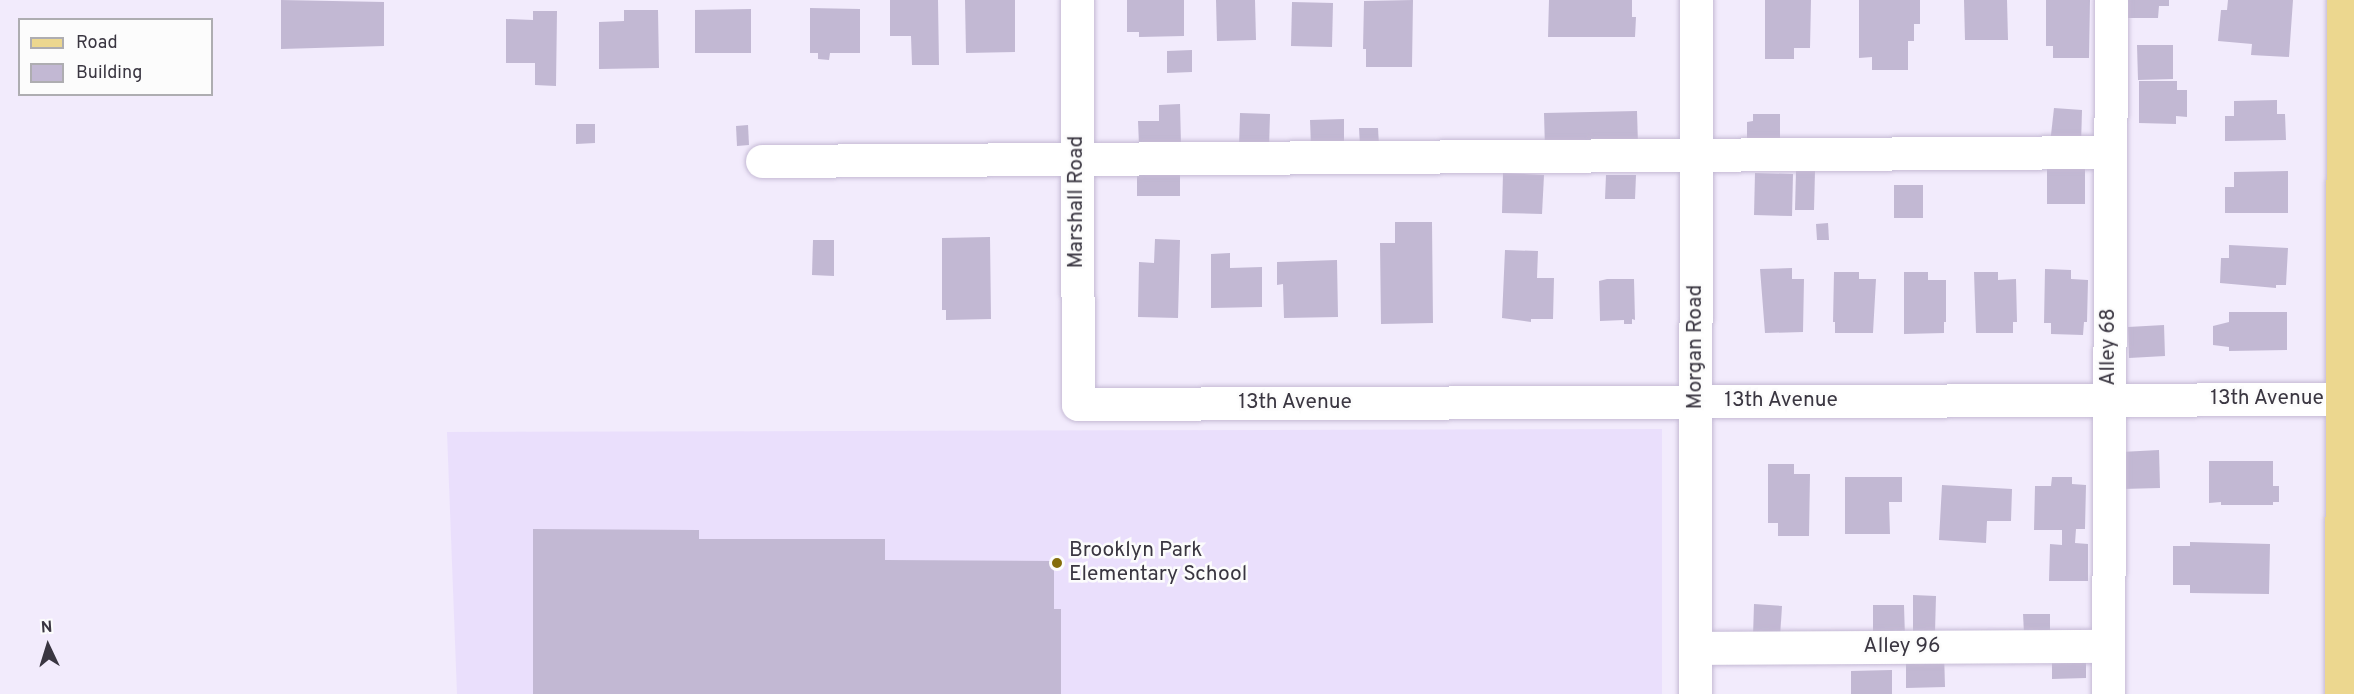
<!DOCTYPE html>
<html>
<head>
<meta charset="utf-8">
<style>
  body { margin:0 }
  #map { position:relative; width:2354px; height:694px; overflow:hidden; background:#f2ebfc; font-family:Overpass,sans-serif }
  div>[style] { position:absolute }
  .built>* { inset:0; background:#eadffc }
  .building>* { inset:0; background:#c2b8d3 }
  .roads { filter:drop-shadow(0 0 2px #c4b9d4) drop-shadow(0 0 2px #c4b9d4) }
  .minor>* { height:33px; margin:-16.5px; padding:0 16.5px; transform-origin:16.5px; border-radius:16.5px; background:#fff }
  .major>* { height:33px; margin:-16.5px; padding:0 16.5px; transform-origin:16.5px; border-radius:16.5px; background:#ecd78f }
  .dots>* { width:16px; height:16px; translate:-50% -50%; box-sizing:border-box; border:3px solid #fcfcfc; border-radius:50% }
  span { translate:-50% -50%; white-space:nowrap; text-align:center; line-height:1.15; -webkit-text-stroke:5px #fcfcfc; paint-order:stroke }
  .street-label { font-size:21px; color:#3a3641 }
  .poi-label { font-size:21px; color:#3a3641 }
  .left { translate:0 -50%; text-align:left }
  .legend { position:absolute; left:18px; top:18px; width:195px; height:78px; box-sizing:border-box; background:#fcfcfc; border:2px solid #aeadb1; margin:0; padding:8px 10px; list-style:none; font-size:18px; color:#3a3641 }
  .legend li { display:flex; align-items:center; gap:12px; height:30px }
  .legend b { width:30px; border:2px solid #aeadb1 }
  .north { position:absolute; left:18px; top:616px; width:60px; height:60px; -webkit-text-stroke:4px #fcfcfc; paint-order:stroke; rotate:356deg; font-size:16px; font-weight:700; line-height:24px; text-align:center; color:#3a3641 }
  .north::after { content:''; display:block; margin:auto; width:21px; height:27px; background:#3a3641; clip-path:polygon(50% 0,100% 100%,50% 72%,0 100%) }
</style>
</head>
<body>
<div id="map">
  <div class="built">
    <i style="clip-path:polygon(1662px 429px,1662px 694px,457px 694px,447px 432px)"></i>
  </div>
  <div class="building">
    <i style="clip-path:polygon(281px 0,384px 2px,384px 46px,281px 49px)"></i>
    <i style="clip-path:polygon(890px 0,938px 0,939px 65px,912px 65px,911px 36px,890px 36px)"></i>
    <i style="clip-path:polygon(965px 0,1015px 0,1015px 52px,966px 53px)"></i>
    <i style="clip-path:polygon(1127px 0,1184px 0,1184px 36px,1139px 37px,1139px 32px,1127px 32px)"></i>
    <i style="clip-path:polygon(1216px 0,1255px 0,1256px 40px,1217px 41px)"></i>
    <i style="clip-path:polygon(1413px 0,1412px 67px,1366px 67px,1366px 49px,1363px 49px,1364px 1px)"></i>
    <i style="clip-path:polygon(1549px 0,1632px 0,1632px 17px,1636px 17px,1635px 37px,1548px 37px)"></i>
    <i style="clip-path:polygon(1765px 0,1811px 0,1810px 48px,1794px 48px,1794px 59px,1765px 59px)"></i>
    <i style="clip-path:polygon(1859px 0,1920px 0,1920px 24px,1914px 24px,1914px 41px,1908px 41px,1908px 70px,1872px 70px,1872px 57px,1859px 58px)"></i>
    <i style="clip-path:polygon(1964px 0,2007px 0,2008px 40px,1965px 40px)"></i>
    <i style="clip-path:polygon(2046px 0,2090px 0,2089px 58px,2053px 58px,2053px 46px,2046px 46px)"></i>
    <i style="clip-path:polygon(2125px 0,2169px 0,2169px 6px,2159px 6px,2158px 18px,2124px 18px)"></i>
    <i style="clip-path:polygon(2228px 0,2293px 0,2289px 57px,2251px 55px,2252px 44px,2218px 41px,2221px 10px,2227px 10px)"></i>
    <i style="clip-path:polygon(1292px 2px,1333px 3px,1332px 47px,1291px 46px)"></i>
    <i style="clip-path:polygon(810px 8px,860px 9px,860px 53px,830px 53px,829px 60px,818px 59px,818px 53px,810px 53px)"></i>
    <i style="clip-path:polygon(751px 9px,751px 53px,695px 53px,695px 10px)"></i>
    <i style="clip-path:polygon(624px 10px,658px 10px,659px 68px,599px 69px,599px 22px,624px 21px)"></i>
    <i style="clip-path:polygon(533px 11px,557px 11px,556px 86px,535px 85px,535px 63px,506px 63px,506px 19px,533px 20px)"></i>
    <i style="clip-path:polygon(2137px 45px,2173px 45px,2173px 79px,2138px 80px)"></i>
    <i style="clip-path:polygon(1192px 50px,1192px 72px,1167px 73px,1167px 51px)"></i>
    <i style="clip-path:polygon(2139px 81px,2177px 81px,2177px 90px,2187px 90px,2187px 117px,2176px 116px,2176px 124px,2139px 123px)"></i>
    <i style="clip-path:polygon(2277px 100px,2277px 114px,2285px 114px,2286px 140px,2225px 141px,2225px 116px,2234px 116px,2234px 101px)"></i>
    <i style="clip-path:polygon(1180px 104px,1181px 145px,1139px 145px,1138px 121px,1159px 121px,1159px 105px)"></i>
    <i style="clip-path:polygon(2054px 108px,2082px 110px,2081px 145px,2050px 144px)"></i>
    <i style="clip-path:polygon(1637px 111px,1638px 145px,1545px 149px,1544px 113px)"></i>
    <i style="clip-path:polygon(1240px 113px,1270px 114px,1269px 148px,1239px 147px)"></i>
    <i style="clip-path:polygon(1753px 114px,1780px 114px,1780px 144px,1747px 145px,1747px 122px,1753px 121px)"></i>
    <i style="clip-path:polygon(1344px 119px,1344px 147px,1311px 147px,1310px 120px)"></i>
    <i style="clip-path:polygon(576px 124px,595px 124px,595px 143px,576px 144px)"></i>
    <i style="clip-path:polygon(748px 125px,749px 145px,737px 146px,736px 126px)"></i>
    <i style="clip-path:polygon(1359px 128px,1378px 128px,1379px 146px,1360px 146px)"></i>
    <i style="clip-path:polygon(2047px 166px,2085px 166px,2085px 204px,2047px 204px)"></i>
    <i style="clip-path:polygon(1137px 171px,1180px 171px,1180px 196px,1137px 196px)"></i>
    <i style="clip-path:polygon(1796px 171px,1815px 171px,1814px 210px,1795px 210px)"></i>
    <i style="clip-path:polygon(2288px 171px,2288px 213px,2225px 213px,2225px 187px,2234px 187px,2234px 172px)"></i>
    <i style="clip-path:polygon(1503px 173px,1544px 175px,1542px 214px,1502px 213px)"></i>
    <i style="clip-path:polygon(1755px 173px,1793px 174px,1792px 216px,1754px 215px)"></i>
    <i style="clip-path:polygon(1606px 175px,1636px 175px,1635px 199px,1605px 199px)"></i>
    <i style="clip-path:polygon(1894px 185px,1923px 185px,1923px 218px,1894px 218px)"></i>
    <i style="clip-path:polygon(1395px 222px,1432px 222px,1433px 323px,1381px 324px,1380px 243px,1395px 243px)"></i>
    <i style="clip-path:polygon(1828px 223px,1829px 240px,1817px 240px,1816px 224px)"></i>
    <i style="clip-path:polygon(990px 237px,991px 319px,946px 320px,946px 310px,942px 310px,942px 238px)"></i>
    <i style="clip-path:polygon(1155px 239px,1180px 240px,1178px 318px,1138px 317px,1139px 262px,1154px 263px)"></i>
    <i style="clip-path:polygon(813px 240px,834px 240px,834px 276px,812px 275px)"></i>
    <i style="clip-path:polygon(2229px 245px,2288px 248px,2286px 285px,2276px 285px,2276px 288px,2220px 283px,2221px 258px,2229px 258px)"></i>
    <i style="clip-path:polygon(1505px 250px,1538px 251px,1537px 278px,1554px 278px,1553px 319px,1531px 319px,1531px 322px,1502px 318px)"></i>
    <i style="clip-path:polygon(1230px 253px,1230px 268px,1262px 267px,1262px 307px,1211px 308px,1211px 254px)"></i>
    <i style="clip-path:polygon(1337px 260px,1338px 317px,1284px 318px,1283px 284px,1277px 285px,1277px 262px)"></i>
    <i style="clip-path:polygon(1792px 268px,1792px 279px,1804px 279px,1803px 332px,1765px 333px,1760px 269px)"></i>
    <i style="clip-path:polygon(2045px 269px,2071px 270px,2071px 279px,2088px 280px,2087px 322px,2084px 322px,2083px 335px,2051px 334px,2051px 323px,2044px 323px)"></i>
    <i style="clip-path:polygon(1834px 272px,1859px 272px,1859px 279px,1876px 279px,1873px 333px,1835px 333px,1835px 322px,1833px 322px)"></i>
    <i style="clip-path:polygon(1904px 272px,1928px 272px,1928px 280px,1946px 280px,1946px 322px,1944px 322px,1944px 333px,1904px 334px)"></i>
    <i style="clip-path:polygon(1974px 272px,1998px 272px,1998px 280px,2016px 279px,2017px 322px,2013px 322px,2013px 333px,1976px 333px)"></i>
    <i style="clip-path:polygon(1607px 279px,1634px 279px,1635px 320px,1632px 319px,1632px 324px,1624px 324px,1624px 320px,1600px 321px,1599px 281px)"></i>
    <i style="clip-path:polygon(2229px 312px,2287px 312px,2287px 350px,2229px 351px,2229px 347px,2213px 345px,2213px 326px,2229px 322px)"></i>
    <i style="clip-path:polygon(2164px 325px,2165px 356px,2129px 358px,2128px 327px)"></i>
    <i style="clip-path:polygon(2159px 450px,2160px 488px,2122px 489px,2121px 452px)"></i>
    <i style="clip-path:polygon(2209px 461px,2273px 461px,2273px 486px,2279px 486px,2279px 502px,2273px 502px,2273px 505px,2221px 505px,2221px 502px,2209px 503px)"></i>
    <i style="clip-path:polygon(1768px 464px,1794px 464px,1794px 474px,1810px 474px,1809px 536px,1778px 536px,1778px 523px,1768px 523px)"></i>
    <i style="clip-path:polygon(1845px 477px,1902px 477px,1902px 502px,1889px 502px,1890px 534px,1845px 534px)"></i>
    <i style="clip-path:polygon(2052px 477px,2072px 477px,2072px 484px,2086px 485px,2085px 529px,2076px 529px,2075px 543px,2088px 544px,2088px 581px,2049px 581px,2050px 544px,2062px 545px,2062px 530px,2034px 530px,2035px 486px,2051px 486px)"></i>
    <i style="clip-path:polygon(1942px 485px,2012px 489px,2011px 521px,1987px 521px,1986px 543px,1939px 540px)"></i>
    <i style="clip-path:polygon(533px 529px,699px 530px,699px 539px,885px 539px,885px 560px,1054px 561px,1054px 609px,1061px 609px,1061px 694px,533px 694px)"></i>
    <i style="clip-path:polygon(2190px 542px,2270px 544px,2269px 594px,2190px 593px,2190px 585px,2173px 585px,2173px 546px,2190px 546px)"></i>
    <i style="clip-path:polygon(1913px 595px,1936px 596px,1935px 632px,1913px 631px)"></i>
    <i style="clip-path:polygon(1754px 604px,1782px 606px,1780px 637px,1753px 636px)"></i>
    <i style="clip-path:polygon(1873px 605px,1904px 605px,1905px 638px,1873px 638px)"></i>
    <i style="clip-path:polygon(2023px 614px,2050px 614px,2050px 633px,2024px 633px)"></i>
    <i style="clip-path:polygon(1944px 652px,1945px 687px,1906px 688px,1906px 653px)"></i>
    <i style="clip-path:polygon(2052px 656px,2086px 656px,2086px 678px,2052px 679px)"></i>
    <i style="clip-path:polygon(1892px 670px,1892px 694px,1851px 694px,1851px 671px)"></i>
  </div>
  <div class="roads">
    <div class="minor">
      <i style="left:1077px;top:0;width:404px;rotate:89.9deg"></i>
      <i style="left:1078px;top:404px;width:1263px;rotate:-0.23deg"></i>
      <i style="left:762px;top:161px;width:1348px;rotate:-0.38deg"></i>
      <i style="left:1695px;top:648px;width:413px;rotate:-0.3deg"></i>
      <i style="left:1695px;top:694px;width:694px;rotate:-89.92deg"></i>
      <i style="left:2108px;top:694px;width:694px;rotate:-89.75deg"></i>
    </div>
    <div class="major">
      <i style="left:2341px;top:694px;width:694px;rotate:-89.83deg"></i>
    </div>
  </div>
  <div class="dots">
    <i style="left:1057px;top:563px;background:#856d0b"></i>
  </div>
  <div class="street-label">
    <span style="left:1077px;top:202px;rotate:-90deg">Marshall Road</span>
    <span style="left:1696px;top:347px;rotate:-90deg">Morgan Road</span>
    <span style="left:2109px;top:347px;rotate:-90deg">Alley 68</span>
    <span style="left:2267px;top:399px">13th Avenue</span>
    <span style="left:1781px;top:401px">13th Avenue</span>
    <span style="left:1295px;top:403px">13th Avenue</span>
    <span style="left:1902px;top:647px">Alley 96</span>
  </div>
  <div class="poi-label">
    <span class="left" style="left:1069px;top:563px">Brooklyn Park<br>Elementary School</span>
  </div>
  <ul class="legend">
  <li><b style="height:8px;background:#ecd78f"></b>Road</li>
  <li><b style="height:16px;background:#c2b8d3"></b>Building</li>
  </ul>
  <div class="north">N</div>
</div>
</body>
</html>
